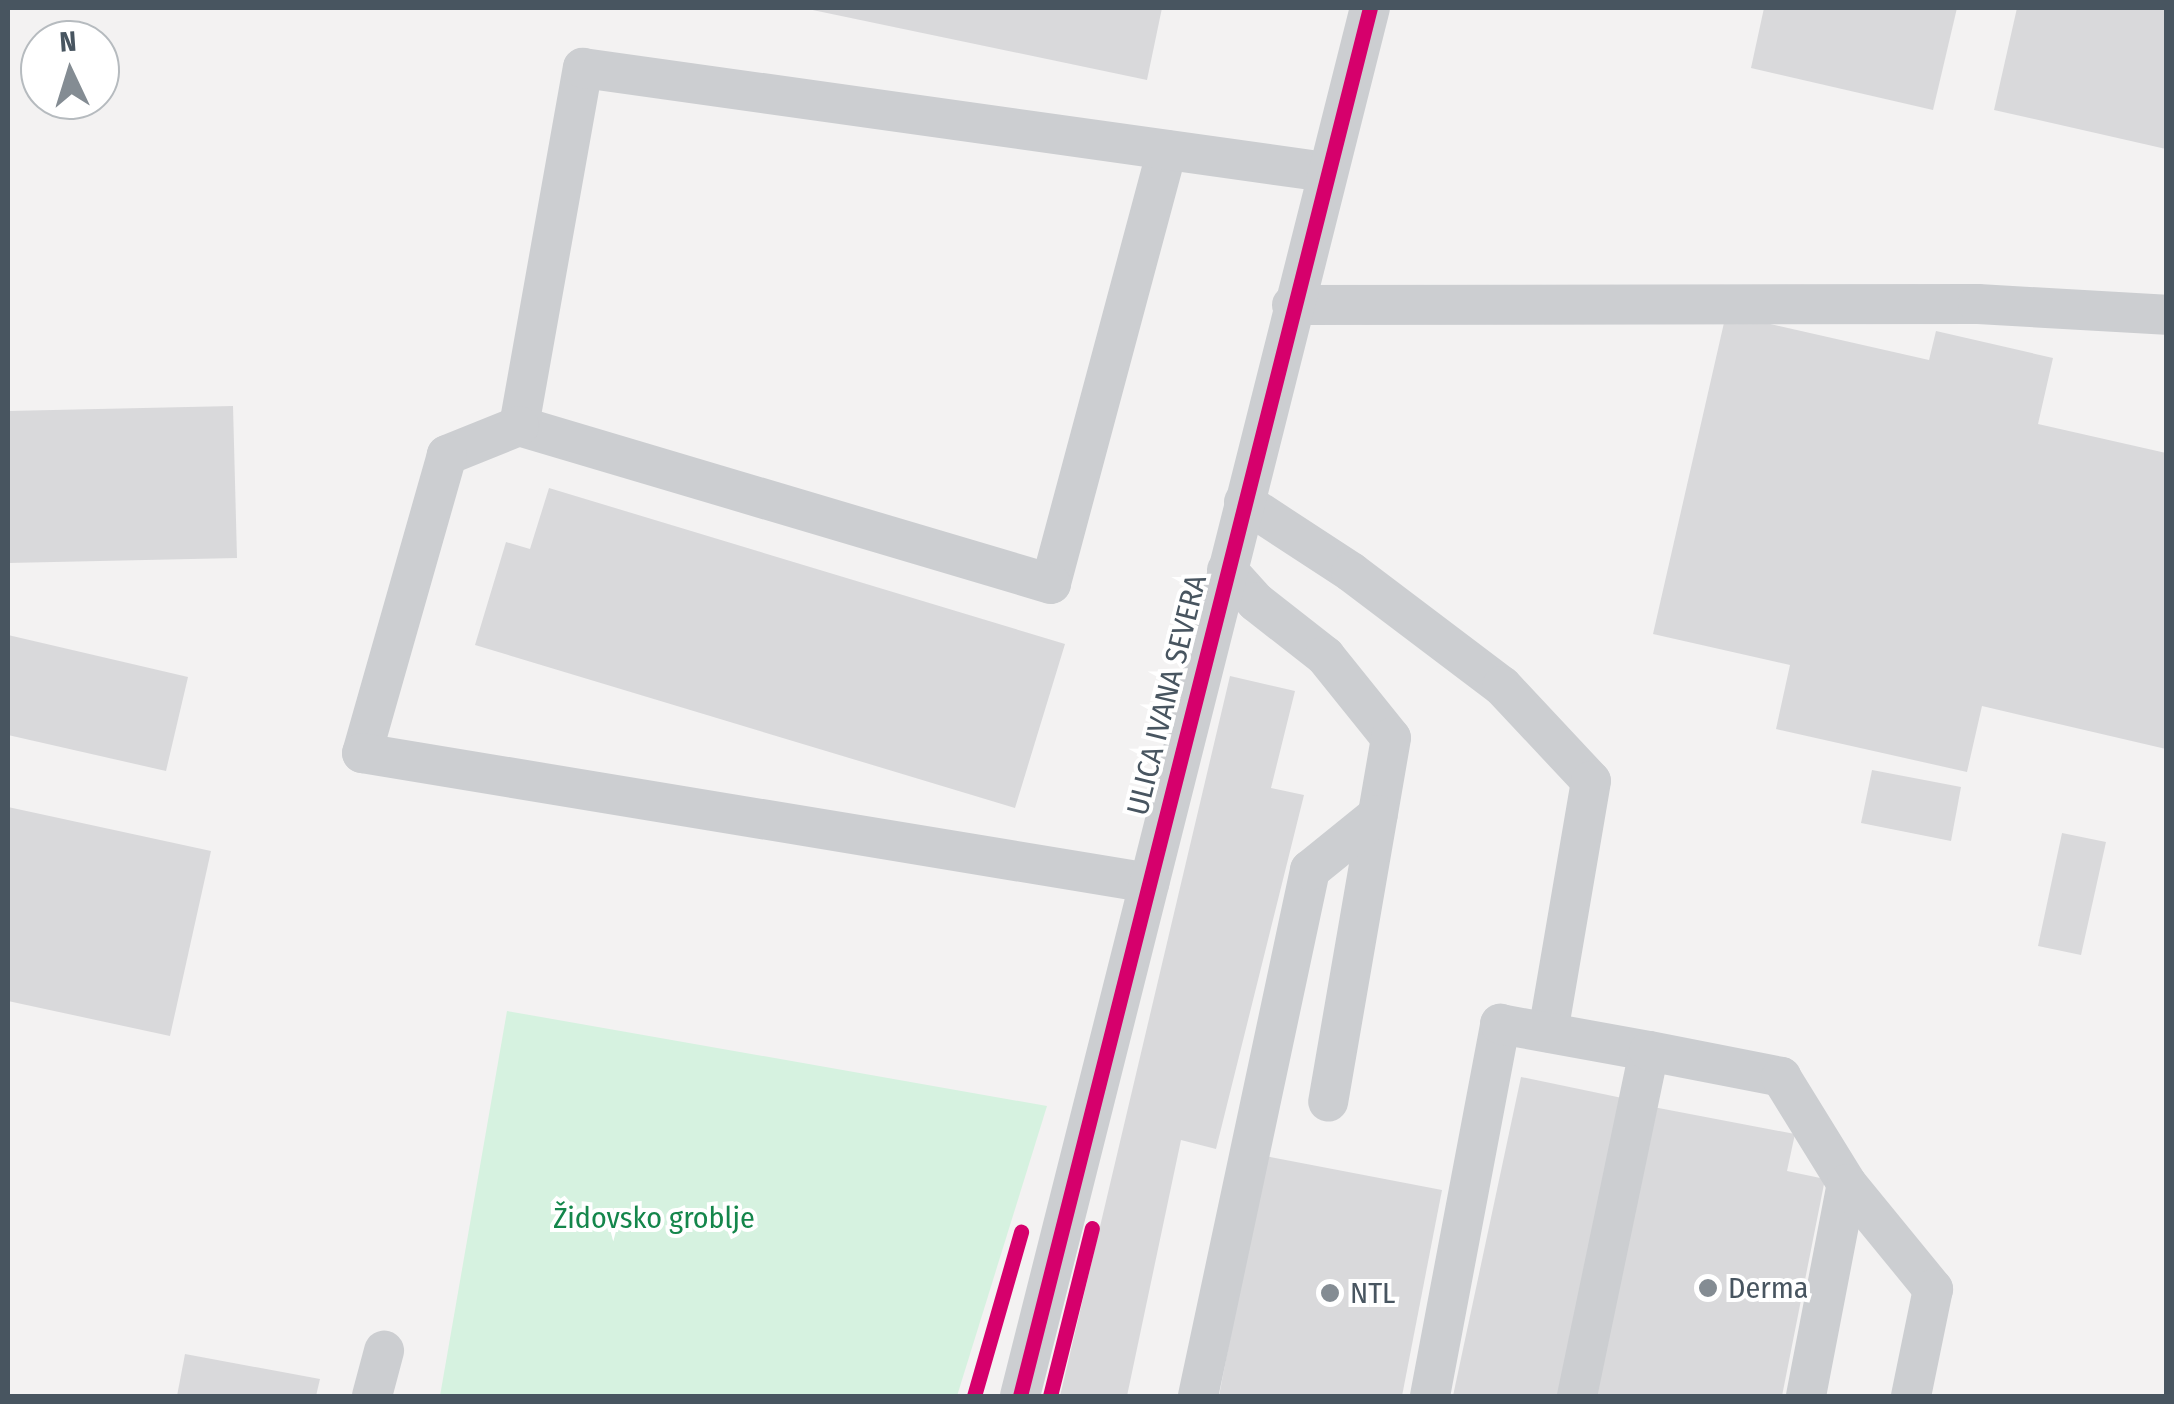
<!DOCTYPE html>
<html>
<head>
<meta charset="utf-8">
<style>
  body { margin:0 }
  #map { position:relative; width:2174px; height:1404px; overflow:hidden; background:#f3f2f2; font-family:"Fira Sans Condensed",sans-serif }
  div>[style] { position:absolute }
  .green>* { inset:0; background:#d6f2e0 }
  .building>* { inset:0; background:#d9d9db }
  .minor>* { height:40px; margin:-20px; padding:0 20px; transform-origin:20px; border-radius:20px; background:#ccced1 }
  .cycleway>* { height:15px; margin:-7.5px; padding:0 7.5px; transform-origin:7.5px; border-radius:7.5px; background:#d6006c }
  .dots>* { width:28px; height:28px; translate:-50% -50%; box-sizing:border-box; border:5px solid #fff; border-radius:50% }
  span { translate:-50% -50%; white-space:nowrap; text-align:center; line-height:1.15; -webkit-text-stroke:8px #fff; paint-order:stroke }
  .street-label { font-size:30px; color:#485560 }
  .park-label { font-size:30px; color:#14864b }
  .poi-label { font-size:30px; color:#485560 }
  .left { translate:0 -50%; text-align:left }
  .frame { position:absolute; inset:0; border:10px solid #485560; pointer-events:none }
  .north { position:absolute; left:20px; top:20px; width:100px; height:100px; box-sizing:border-box; background:#fff; border:2px solid #b6bbbf; border-radius:50%; rotate:356deg; font-size:28px; font-weight:700; line-height:40px; text-align:center; color:#485560 }
  .north::after { content:''; display:block; margin:auto; width:35px; height:45px; background:#848c93; clip-path:polygon(50% 0,100% 100%,50% 72%,0 100%) }
</style>
</head>
<body>
<div id="map">
  <div class="green">
    <i style="clip-path:polygon(507px 1011px,1047px 1106px,957px 1396px,440px 1396px)"></i>
  </div>
  <div class="building">
    <i style="clip-path:polygon(803px 8px,1162px 8px,1147px 80px)"></i>
    <i style="clip-path:polygon(1764px 8px,1957px 8px,1933px 110px,1751px 68px)"></i>
    <i style="clip-path:polygon(2017px 8px,2166px 8px,2166px 149px,1994px 110px)"></i>
    <i style="clip-path:polygon(1726px 314px,1929px 360px,1936px 331px,2053px 358px,2038px 424px,2166px 453px,2166px 749px,1982px 706px,1967px 772px,1776px 729px,1790px 665px,1653px 634px)"></i>
    <i style="clip-path:polygon(233px 406px,237px 558px,8px 563px,8px 411px)"></i>
    <i style="clip-path:polygon(549px 488px,1065px 644px,1015px 808px,475px 645px,506px 542px,530px 549px)"></i>
    <i style="clip-path:polygon(8px 635px,188px 677px,166px 771px,8px 735px)"></i>
    <i style="clip-path:polygon(1230px 676px,1295px 691px,1271px 788px,1304px 795px,1216px 1149px,1181px 1140px,1127px 1396px,1060px 1396px)"></i>
    <i style="clip-path:polygon(1872px 770px,1961px 787px,1951px 841px,1861px 823px)"></i>
    <i style="clip-path:polygon(8px 807px,211px 851px,170px 1036px,8px 1001px)"></i>
    <i style="clip-path:polygon(2062px 833px,2106px 842px,2081px 955px,2038px 946px)"></i>
    <i style="clip-path:polygon(1521px 1077px,1627px 1099px,1565px 1396px,1453px 1396px)"></i>
    <i style="clip-path:polygon(1648px 1106px,1795px 1134px,1787px 1171px,1825px 1179px,1782px 1396px,1591px 1396px)"></i>
    <i style="clip-path:polygon(1265px 1156px,1442px 1190px,1402px 1396px,1219px 1396px)"></i>
    <i style="clip-path:polygon(185px 1354px,320px 1379px,316px 1396px,177px 1396px)"></i>
  </div>
  <div class="minor">
    <i style="left:1167px;top:150px;width:449px;rotate:105deg"></i>
    <i style="left:1051px;top:584px;width:555px;rotate:-163.46deg"></i>
    <i style="left:519px;top:426px;width:364px;rotate:-79.9deg"></i>
    <i style="left:583px;top:68px;width:750px;rotate:7.97deg"></i>
    <i style="left:1292px;top:305px;width:686px;rotate:-0.08deg"></i>
    <i style="left:1978px;top:304px;width:188px;rotate:3.3deg"></i>
    <i style="left:519px;top:426px;width:78px;rotate:158.1deg"></i>
    <i style="left:447px;top:455px;width:310px;rotate:105.9deg"></i>
    <i style="left:362px;top:753px;width:798px;rotate:9.38deg"></i>
    <i style="left:1244px;top:502px;width:128px;rotate:33.2deg"></i>
    <i style="left:1351px;top:572px;width:189px;rotate:37.1deg"></i>
    <i style="left:1502px;top:686px;width:130px;rotate:46.9deg"></i>
    <i style="left:1591px;top:781px;width:255px;rotate:99.7deg"></i>
    <i style="left:1227px;top:570px;width:43px;rotate:47.8deg"></i>
    <i style="left:1256px;top:602px;width:88px;rotate:38deg"></i>
    <i style="left:1325px;top:656px;width:105px;rotate:51.2deg"></i>
    <i style="left:1391px;top:738px;width:369px;rotate:99.8deg"></i>
    <i style="left:372px;top:1396px;width:47px;rotate:-75.1deg"></i>
    <i style="left:1020px;top:1396px;width:1431px;rotate:-75.85deg"></i>
    <i style="left:1198px;top:1396px;width:538px;rotate:-77.98deg"></i>
    <i style="left:1310px;top:870px;width:87px;rotate:-39deg"></i>
    <i style="left:1430px;top:1396px;width:379px;rotate:-79.3deg"></i>
    <i style="left:1500px;top:1024px;width:151px;rotate:10.3deg"></i>
    <i style="left:1577px;top:1396px;width:352px;rotate:-78.2deg"></i>
    <i style="left:1649px;top:1051px;width:135px;rotate:11.1deg"></i>
    <i style="left:1781px;top:1077px;width:126px;rotate:58.3deg"></i>
    <i style="left:1806px;top:1396px;width:216px;rotate:-79.1deg"></i>
    <i style="left:1847px;top:1184px;width:136px;rotate:50.7deg"></i>
    <i style="left:1933px;top:1289px;width:109px;rotate:101.6deg"></i>
  </div>
  <div class="cycleway">
    <i style="left:974px;top:1396px;width:171px;rotate:-74deg"></i>
    <i style="left:1020px;top:1396px;width:1431px;rotate:-75.85deg"></i>
    <i style="left:1050px;top:1396px;width:173px;rotate:-76deg"></i>
  </div>
  <div class="dots">
    <i style="left:1708px;top:1288px;background:#848c93"></i>
    <i style="left:1330px;top:1293px;background:#848c93"></i>
  </div>
  <div class="street-label">
    <span style="left:1167px;top:695px;rotate:-76deg">ULICA IVANA SEVERA</span>
  </div>
  <div class="park-label">
    <span style="left:654px;top:1218px">Židovsko groblje</span>
  </div>
  <div class="poi-label">
    <span class="left" style="left:1728px;top:1288px">Derma</span>
    <span class="left" style="left:1350px;top:1293px">NTL</span>
  </div>
  <div class="frame"></div>
  <div class="north">N</div>
</div>
</body>
</html>
